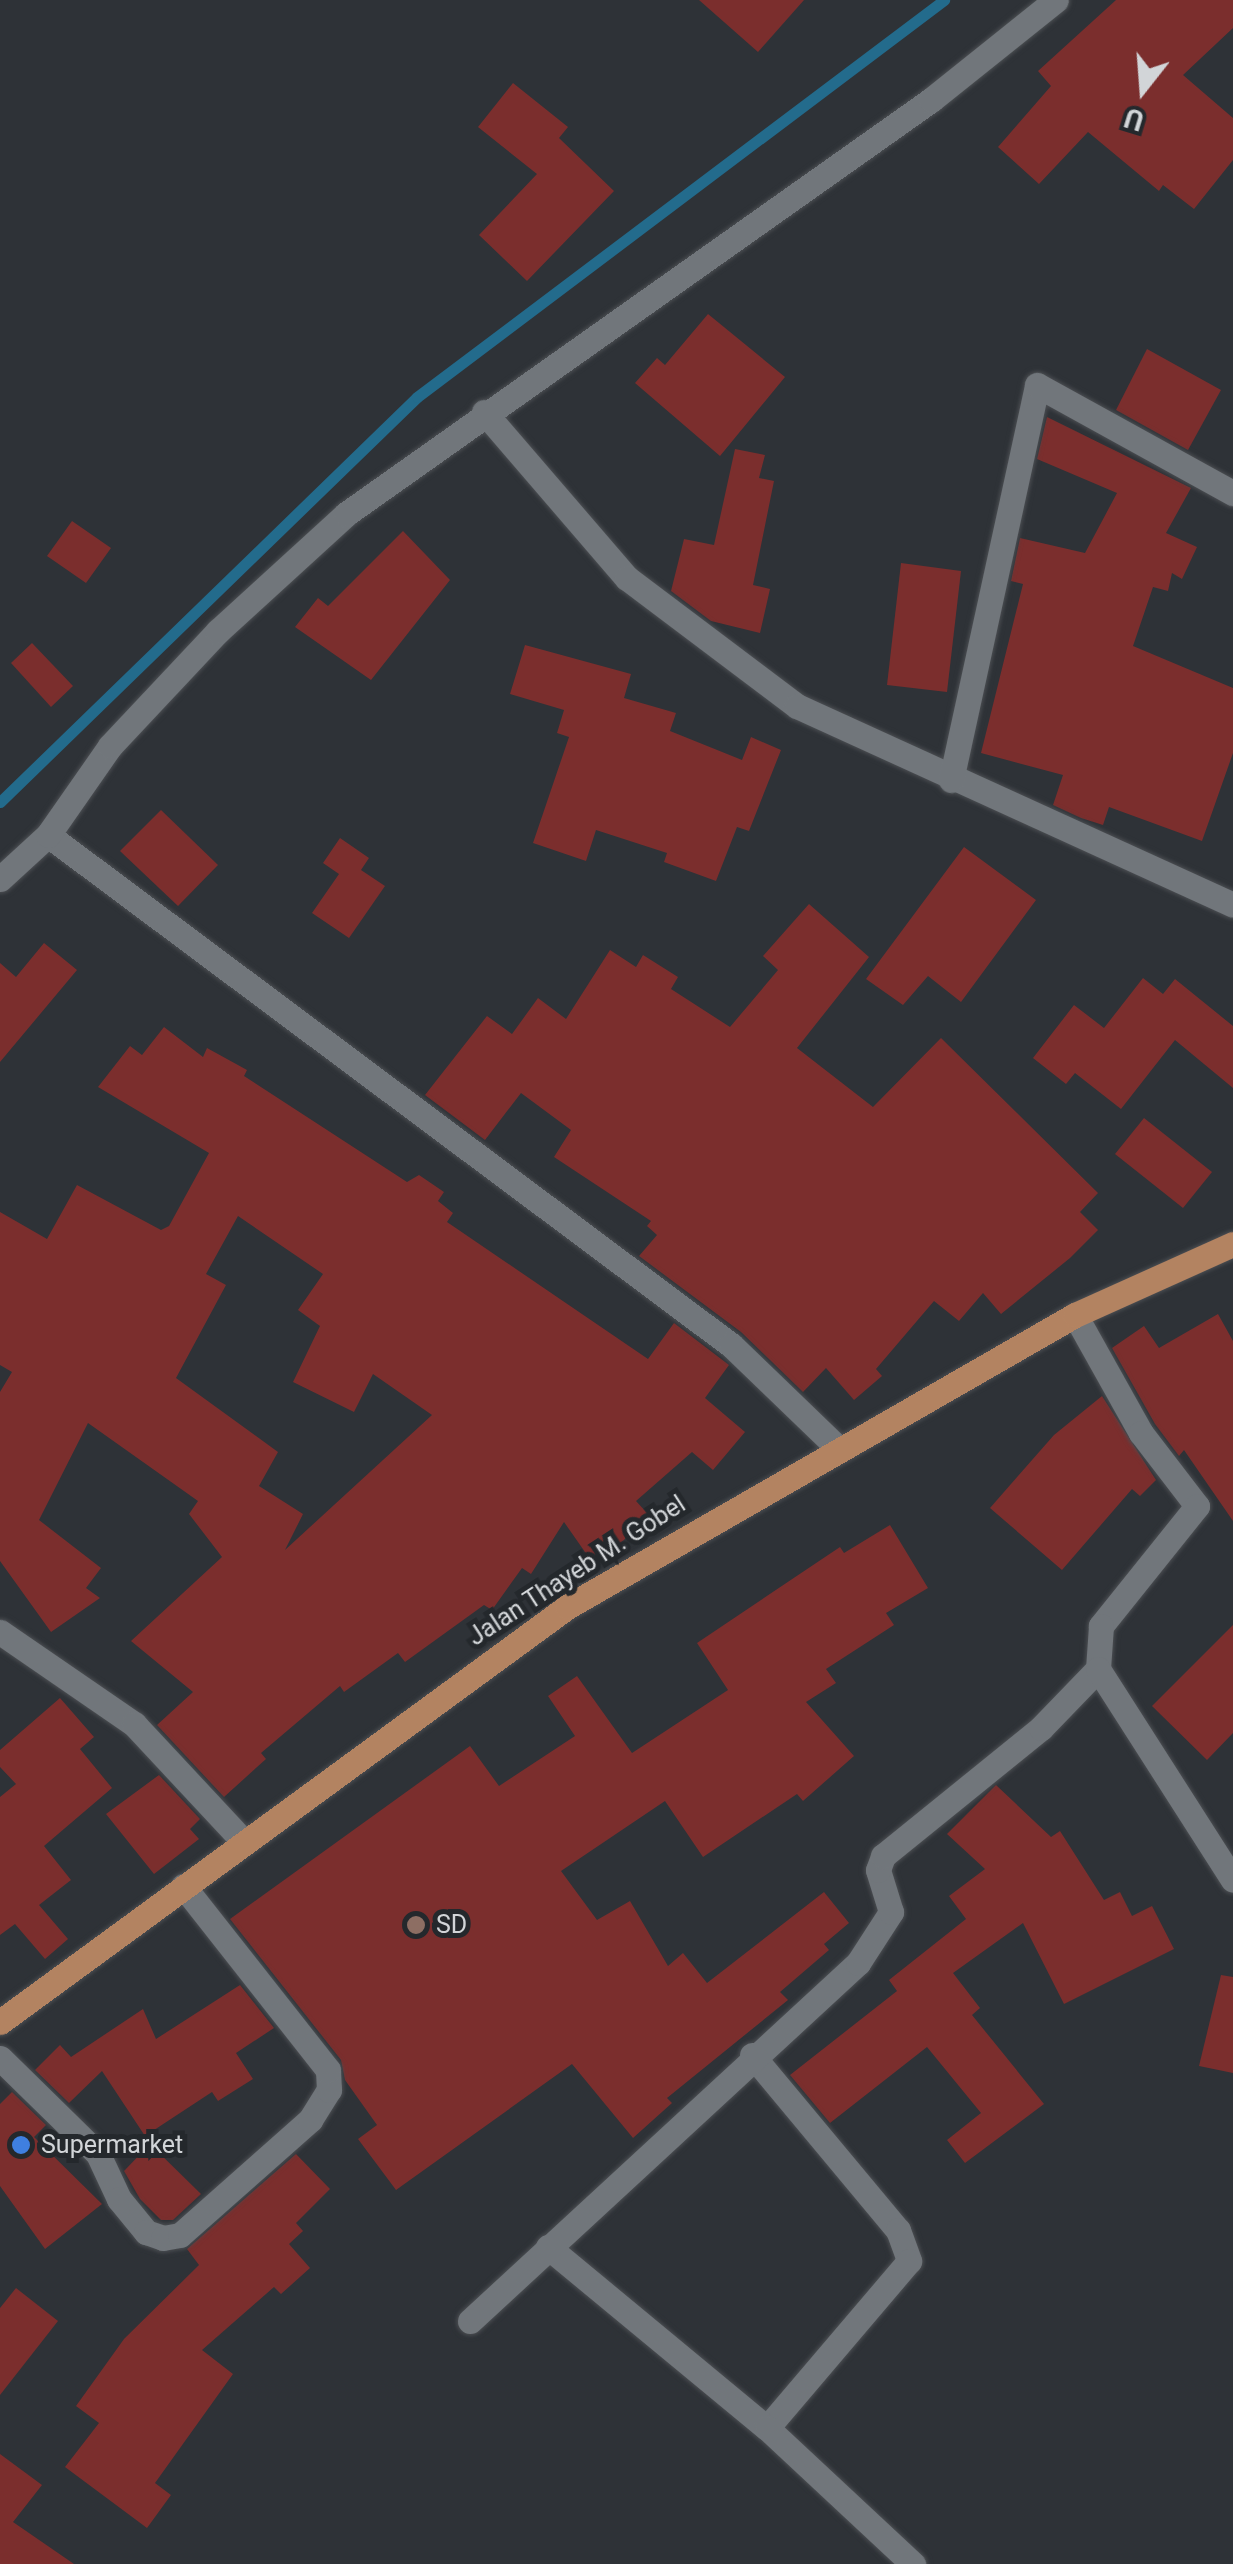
<!DOCTYPE html>
<html>
<head>
<meta charset="utf-8">
<style>
  body { margin:0 }
  #map { position:relative; width:1233px; height:2564px; overflow:hidden; background:#2e3237; font-family:Roboto,sans-serif }
  div>[style] { position:absolute }
  .stream>* { height:11px; margin:-5.5px; padding:0 5.5px; transform-origin:5.5px; border-radius:5.5px; background:#236b8c }
  .building>* { inset:0; background:#7b2e2d }
  .roads { filter:drop-shadow(0 0 2px #4b4e52) drop-shadow(0 0 2px #4b4e52) }
  .street>* { height:25px; margin:-12.5px; padding:0 12.5px; transform-origin:12.5px; border-radius:12.5px; background:#71767b }
  .secondary>* { height:25px; margin:-12.5px; padding:0 12.5px; transform-origin:12.5px; border-radius:12.5px; background:#71767b }
  .primary>* { height:25px; margin:-12.5px; padding:0 12.5px; transform-origin:12.5px; border-radius:12.5px; background:#b38361 }
  .dots>* { width:28px; height:28px; translate:-50% -50%; box-sizing:border-box; border:5px solid #24282c; border-radius:50% }
  span { translate:-50% -50%; white-space:nowrap; text-align:center; line-height:1.15; -webkit-text-stroke:10px #24282c; paint-order:stroke }
  .street-label { font-size:25px; color:#d2d5d8 }
  .poi-label { font-size:25px; color:#d2d5d8 }
  .left { translate:0 -50%; text-align:left }
  .north { position:absolute; left:1093px; top:40px; width:100px; height:100px; -webkit-text-stroke:8px #24282c; paint-order:stroke; rotate:197deg; font-size:28px; font-weight:700; line-height:40px; text-align:center; color:#d2d5d8 }
  .north::after { content:''; display:block; margin:auto; width:35px; height:45px; background:#d2d5d8; clip-path:polygon(50% 0,100% 100%,50% 72%,0 100%) }
</style>
</head>
<body>
<div id="map">
  <div class="stream">
    <i style="left:0;top:802px;width:581px;rotate:-44.16deg"></i>
    <i style="left:417px;top:397px;width:660px;rotate:-36.99deg"></i>
  </div>
  <div class="building">
    <i style="clip-path:polygon(699px 0,804px 0,758px 52px)"></i>
    <i style="clip-path:polygon(1116px 0,1233px 0,1233px 28px,1183px 75px,1233px 118px,1233px 160px,1194px 209px,1163px 185px,1159px 191px,1088px 132px,1039px 184px,998px 147px,1051px 86px,1038px 71px)"></i>
    <i style="clip-path:polygon(513px 83px,568px 127px,559px 138px,614px 191px,527px 281px,479px 235px,537px 174px,478px 127px)"></i>
    <i style="clip-path:polygon(708px 314px,785px 377px,720px 456px,635px 383px,657px 358px,665px 365px)"></i>
    <i style="clip-path:polygon(1147px 349px,1221px 390px,1188px 450px,1116px 410px)"></i>
    <i style="clip-path:polygon(1047px 417px,1191px 488px,1166px 533px,1197px 547px,1182px 579px,1172px 573px,1168px 591px,1153px 587px,1133px 646px,1233px 688px,1233px 753px,1202px 841px,1109px 807px,1103px 825px,1081px 818px,1053px 805px,1063px 775px,981px 753px,1023px 584px,1011px 581px,1020px 538px,1085px 553px,1117px 493px,1037px 459px)"></i>
    <i style="clip-path:polygon(735px 449px,765px 455px,759px 478px,774px 481px,753px 585px,770px 589px,760px 633px,711px 621px,671px 591px,684px 539px,714px 545px)"></i>
    <i style="clip-path:polygon(72px 521px,111px 548px,86px 583px,47px 556px)"></i>
    <i style="clip-path:polygon(403px 531px,450px 580px,371px 680px,295px 627px,318px 598px,328px 606px)"></i>
    <i style="clip-path:polygon(901px 563px,961px 571px,947px 692px,887px 685px)"></i>
    <i style="clip-path:polygon(32px 643px,73px 686px,51px 707px,11px 663px)"></i>
    <i style="clip-path:polygon(525px 645px,631px 674px,624px 698px,676px 713px,670px 731px,742px 760px,751px 737px,781px 750px,749px 831px,737px 827px,716px 881px,664px 862px,667px 853px,596px 830px,586px 861px,533px 843px,569px 737px,557px 733px,564px 710px,510px 694px)"></i>
    <i style="clip-path:polygon(161px 810px,218px 865px,178px 906px,120px 851px)"></i>
    <i style="clip-path:polygon(340px 838px,369px 858px,361px 870px,385px 886px,349px 938px,312px 913px,339px 874px,323px 863px)"></i>
    <i style="clip-path:polygon(964px 847px,1036px 900px,961px 1002px,928px 976px,903px 1005px,866px 979px)"></i>
    <i style="clip-path:polygon(809px 904px,869px 957px,797px 1048px,873px 1107px,941px 1038px,1098px 1193px,1080px 1212px,1098px 1230px,1070px 1258px,1001px 1314px,983px 1293px,959px 1321px,934px 1301px,876px 1369px,882px 1376px,854px 1400px,826px 1368px,803px 1392px,741px 1332px,639px 1256px,657px 1235px,647px 1226px,651px 1221px,554px 1157px,571px 1130px,521px 1093px,485px 1140px,425px 1095px,487px 1016px,512px 1034px,538px 998px,566px 1019px,610px 950px,636px 967px,643px 955px,678px 977px,671px 989px,730px 1027px,778px 970px,763px 956px)"></i>
    <i style="clip-path:polygon(44px 943px,77px 970px,0 1062px,0 963px,16px 977px)"></i>
    <i style="clip-path:polygon(1143px 978px,1163px 994px,1175px 979px,1233px 1026px,1233px 1088px,1175px 1040px,1121px 1109px,1075px 1073px,1066px 1084px,1033px 1058px,1074px 1005px,1104px 1028px)"></i>
    <i style="clip-path:polygon(evenodd,164px 1027px,203px 1057px,207px 1048px,247px 1070px,244px 1076px,407px 1182px,419px 1175px,444px 1192px,438px 1201px,453px 1213px,447px 1222px,648px 1359px,674px 1323px,729px 1365px,705px 1398px,745px 1432px,713px 1470px,692px 1452px,636px 1501px,647px 1513px,624px 1540px,592px 1562px,564px 1522px,531px 1574px,522px 1568px,492px 1610px,484px 1605px,405px 1662px,398px 1653px,344px 1692px,340px 1686px,261px 1753px,266px 1759px,224px 1797px,157px 1725px,193px 1692px,131px 1641px,222px 1557px,189px 1514px,198px 1501px,88px 1423px,39px 1520px,101px 1568px,86px 1588px,100px 1598px,51px 1632px,0 1561px,0 1392px,12px 1372px,0 1365px,0 1212px,47px 1239px,77px 1185px,161px 1230px,169px 1226px,209px 1153px,98px 1087px,130px 1046px,142px 1055px,164px 1027px,238px 1216px,323px 1274px,298px 1310px,320px 1326px,293px 1382px,354px 1412px,373px 1374px,432px 1415px,285px 1550px,303px 1514px,259px 1486px,278px 1452px,176px 1378px,226px 1285px,206px 1274px,238px 1216px)"></i>
    <i style="clip-path:polygon(1144px 1118px,1212px 1172px,1183px 1208px,1115px 1154px)"></i>
    <i style="clip-path:polygon(1218px 1314px,1233px 1341px,1233px 1521px,1184px 1450px,1179px 1456px,1155px 1424px,1112px 1348px,1144px 1326px,1159px 1348px)"></i>
    <i style="clip-path:polygon(1102px 1396px,1156px 1480px,1140px 1496px,1132px 1489px,1062px 1570px,990px 1508px,1054px 1435px)"></i>
    <i style="clip-path:polygon(890px 1525px,928px 1588px,886px 1613px,894px 1625px,826px 1669px,836px 1683px,806px 1702px,854px 1756px,803px 1801px,797px 1794px,703px 1857px,665px 1801px,561px 1871px,597px 1920px,630px 1901px,668px 1966px,683px 1953px,707px 1983px,824px 1892px,849px 1923px,824px 1944px,829px 1950px,780px 1992px,788px 2000px,667px 2098px,672px 2103px,633px 2138px,572px 2064px,396px 2190px,358px 2139px,377px 2125px,345px 2080px,341px 2060px,230px 1919px,470px 1746px,499px 1786px,575px 1736px,548px 1696px,577px 1676px,632px 1753px,728px 1690px,697px 1643px,840px 1547px,844px 1553px)"></i>
    <i style="clip-path:polygon(1233px 1625px,1233px 1733px,1207px 1760px,1152px 1706px)"></i>
    <i style="clip-path:polygon(60px 1698px,94px 1737px,80px 1749px,112px 1788px,44px 1846px,71px 1880px,39px 1905px,68px 1939px,45px 1959px,15px 1924px,0 1935px,0 1797px,16px 1784px,0 1767px,0 1750px)"></i>
    <i style="clip-path:polygon(159px 1775px,200px 1819px,190px 1829px,199px 1839px,154px 1874px,106px 1814px)"></i>
    <i style="clip-path:polygon(996px 1785px,1051px 1837px,1060px 1831px,1104px 1900px,1120px 1892px,1132px 1916px,1152px 1906px,1174px 1949px,1064px 2004px,1023px 1923px,953px 1973px,980px 2008px,972px 2015px,1044px 2104px,965px 2163px,947px 2140px,981px 2113px,927px 2047px,830px 2123px,790px 2075px,897px 1991px,889px 1980px,966px 1919px,949px 1896px,985px 1869px,947px 1834px)"></i>
    <i style="clip-path:polygon(1221px 1975px,1233px 1977px,1233px 2073px,1199px 2066px)"></i>
    <i style="clip-path:polygon(240px 1985px,274px 2028px,236px 2053px,253px 2079px,218px 2101px,212px 2092px,145px 2136px,102px 2071px,69px 2103px,35px 2070px,60px 2045px,71px 2057px,143px 2009px,156px 2039px)"></i>
    <i style="clip-path:polygon(12px 2092px,46px 2125px,34px 2137px,102px 2204px,45px 2249px,0 2186px,0 2104px)"></i>
    <i style="clip-path:polygon(150px 2144px,201px 2194px,173px 2220px,161px 2220px,140px 2199px,124px 2171px)"></i>
    <i style="clip-path:polygon(296px 2154px,330px 2189px,296px 2223px,303px 2231px,289px 2244px,310px 2268px,281px 2294px,274px 2287px,202px 2350px,233px 2374px,155px 2483px,171px 2495px,147px 2528px,65px 2467px,99px 2423px,76px 2406px,124px 2339px,199px 2265px,187px 2249px)"></i>
    <i style="clip-path:polygon(16px 2288px,58px 2321px,0 2395px,0 2308px)"></i>
    <i style="clip-path:polygon(0 2454px,42px 2485px,13px 2522px,74px 2564px,0 2564px)"></i>
  </div>
  <div class="roads">
    <div class="street">
      <i style="left:484px;top:412px;width:219px;rotate:49.3deg"></i>
      <i style="left:627px;top:578px;width:213px;rotate:37deg"></i>
      <i style="left:797px;top:706px;width:479px;rotate:24.5deg"></i>
      <i style="left:951px;top:780px;width:404px;rotate:-77.7deg"></i>
      <i style="left:1037px;top:385px;width:224px;rotate:28.9deg"></i>
      <i style="left:48px;top:835px;width:852px;rotate:36.75deg"></i>
      <i style="left:731px;top:1345px;width:146px;rotate:43.9deg"></i>
      <i style="left:1075px;top:1315px;width:135px;rotate:60.8deg"></i>
      <i style="left:1141px;top:1433px;width:92px;rotate:52.5deg"></i>
      <i style="left:1197px;top:1506px;width:154px;rotate:128.7deg"></i>
      <i style="left:1101px;top:1626px;width:43px;rotate:94deg"></i>
      <i style="left:0;top:1632px;width:163px;rotate:34.5deg"></i>
      <i style="left:134px;top:1724px;width:161px;rotate:47deg"></i>
      <i style="left:752px;top:2055px;width:228px;rotate:50.2deg"></i>
      <i style="left:898px;top:2230px;width:33px;rotate:70deg"></i>
      <i style="left:909px;top:2261px;width:219px;rotate:130.4deg"></i>
      <i style="left:0;top:2058px;width:137px;rotate:44.4deg"></i>
      <i style="left:98px;top:2154px;width:50px;rotate:65deg"></i>
      <i style="left:119px;top:2199px;width:43px;rotate:50.7deg"></i>
      <i style="left:146px;top:2232px;width:18px;rotate:19deg"></i>
      <i style="left:163px;top:2238px;width:17px;rotate:-10deg"></i>
      <i style="left:180px;top:2235px;width:174px;rotate:-41.5deg"></i>
      <i style="left:310px;top:2120px;width:36px;rotate:-58deg"></i>
      <i style="left:329px;top:2090px;width:20px;rotate:-93deg"></i>
      <i style="left:328px;top:2070px;width:234px;rotate:-128.2deg"></i>
      <i style="left:548px;top:2247px;width:284px;rotate:39.6deg"></i>
      <i style="left:767px;top:2428px;width:200px;rotate:43deg"></i>
      <i style="left:470px;top:2321px;width:528px;rotate:-42.7deg"></i>
      <i style="left:858px;top:1963px;width:61px;rotate:-57.1deg"></i>
      <i style="left:891px;top:1912px;width:44px;rotate:-107.2deg"></i>
      <i style="left:878px;top:1870px;width:15px;rotate:-70deg"></i>
      <i style="left:883px;top:1856px;width:203px;rotate:-39deg"></i>
      <i style="left:1041px;top:1728px;width:82px;rotate:-46deg"></i>
      <i style="left:1098px;top:1669px;width:250px;rotate:57.4deg"></i>
    </div>
    <div class="secondary">
      <i style="left:0;top:879px;width:65px;rotate:-42.5deg"></i>
      <i style="left:48px;top:835px;width:108px;rotate:-55.1deg"></i>
      <i style="left:110px;top:746px;width:158px;rotate:-46.8deg"></i>
      <i style="left:218px;top:631px;width:173px;rotate:-42.4deg"></i>
      <i style="left:346px;top:514px;width:717px;rotate:-35.29deg"></i>
      <i style="left:931px;top:100px;width:160px;rotate:-38.7deg"></i>
    </div>
    <div class="primary">
      <i style="left:0;top:2022px;width:703px;rotate:-36.2deg"></i>
      <i style="left:567px;top:1607px;width:586px;rotate:-29.89deg"></i>
      <i style="left:1075px;top:1315px;width:173px;rotate:-24.2deg"></i>
    </div>
  </div>
  <div class="dots">
    <i style="left:416px;top:1925px;background:#8d6e63"></i>
    <i style="left:21px;top:2145px;background:#3f7fe0"></i>
  </div>
  <div class="street-label">
    <span style="left:577px;top:1571px;rotate:-33deg">Jalan Thayeb M. Gobel</span>
  </div>
  <div class="poi-label">
    <span class="left" style="left:436px;top:1925px">SD</span>
    <span class="left" style="left:41px;top:2145px">Supermarket</span>
  </div>
  <div class="north">U</div>
</div>
</body>
</html>
